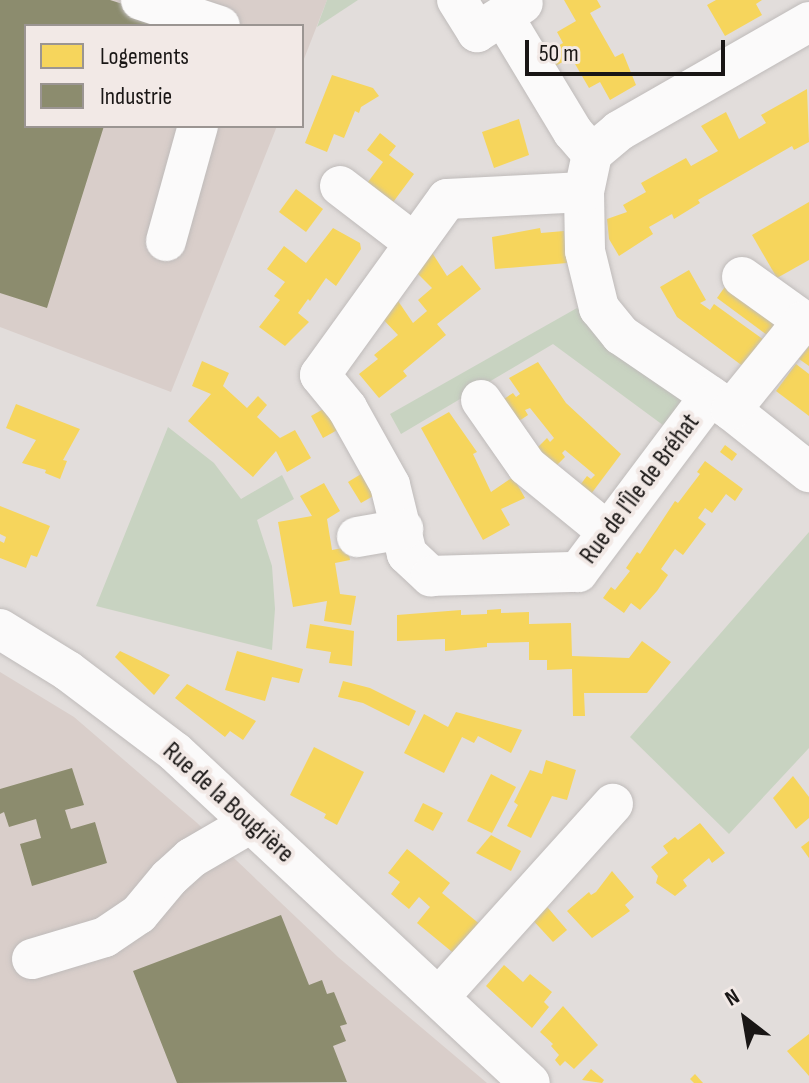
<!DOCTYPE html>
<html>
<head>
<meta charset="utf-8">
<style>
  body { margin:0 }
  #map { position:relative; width:809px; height:1083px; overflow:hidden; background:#e2dddb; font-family:"Sofia Sans Condensed",sans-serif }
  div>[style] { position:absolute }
  .built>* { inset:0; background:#d9ceca }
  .green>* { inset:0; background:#c8d3c1 }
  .homes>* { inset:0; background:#f6d55c }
  .industry>* { inset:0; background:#8c8c6e }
  .roads { filter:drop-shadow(0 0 2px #bfbbba) drop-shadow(0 0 2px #bfbbba) }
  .minor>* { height:40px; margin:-20px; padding:0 20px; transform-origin:20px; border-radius:20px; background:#fbfafa }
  span { translate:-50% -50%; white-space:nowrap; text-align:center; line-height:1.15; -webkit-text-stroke:8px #f2e9e6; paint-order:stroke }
  .street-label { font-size:26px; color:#191615 }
  .legend { position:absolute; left:24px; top:24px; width:280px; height:104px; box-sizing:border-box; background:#f2e9e6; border:2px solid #9b9592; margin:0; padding:10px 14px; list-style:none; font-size:24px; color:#191615 }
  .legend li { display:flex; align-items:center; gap:16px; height:40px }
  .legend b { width:40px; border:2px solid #9b9592 }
  .north { position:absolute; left:705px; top:979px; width:80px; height:80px; -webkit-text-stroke:6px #f2e9e6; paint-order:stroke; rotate:329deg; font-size:22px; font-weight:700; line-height:32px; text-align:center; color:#191615 }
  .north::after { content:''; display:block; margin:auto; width:28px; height:36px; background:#191615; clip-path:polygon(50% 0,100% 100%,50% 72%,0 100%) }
  .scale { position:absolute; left:525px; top:40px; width:200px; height:36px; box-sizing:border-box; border:4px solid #191615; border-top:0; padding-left:10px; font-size:24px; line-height:28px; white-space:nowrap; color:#191615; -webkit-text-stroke:6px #f2e9e6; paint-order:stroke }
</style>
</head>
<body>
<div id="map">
  <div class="built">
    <i style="clip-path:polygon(0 0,327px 0,302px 64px,302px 26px,26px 26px,26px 126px,277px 126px,171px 392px,0 327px)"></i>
    <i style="clip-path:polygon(0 672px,74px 717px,196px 822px,338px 957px,487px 1083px,0 1083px)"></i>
  </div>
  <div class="green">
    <i style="clip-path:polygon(327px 0,358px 0,317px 27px)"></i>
    <i style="clip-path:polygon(577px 308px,690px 400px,671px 431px,553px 344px,401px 434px,390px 414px)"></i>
    <i style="clip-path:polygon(168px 427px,214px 463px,241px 499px,282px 475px,294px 499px,257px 520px,272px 566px,275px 609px,272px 650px,96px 606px)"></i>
    <i style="clip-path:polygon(809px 532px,809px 748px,729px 834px,630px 737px)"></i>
  </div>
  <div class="homes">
    <i style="clip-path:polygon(564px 0,597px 0,601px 7px,590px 13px,615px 57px,623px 53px,636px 85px,610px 100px,600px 82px,589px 88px,571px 57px,554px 67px,546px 53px,563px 43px,557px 32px,576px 21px)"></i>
    <i style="clip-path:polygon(716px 0,762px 0,756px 4px,762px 15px,725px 36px,707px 5px)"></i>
    <i style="clip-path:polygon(332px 75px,373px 88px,379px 96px,361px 107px,359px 113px,355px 111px,344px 138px,334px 134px,327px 152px,305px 143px)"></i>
    <i style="clip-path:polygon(807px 89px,809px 142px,794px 150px,792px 146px,698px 200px,700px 203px,674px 219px,672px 214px,649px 227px,653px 234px,619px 256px,609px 239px,607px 219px,627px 212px,623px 205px,646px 192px,641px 183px,686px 158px,691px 166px,718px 151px,701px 126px,726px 112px,739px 139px,766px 123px,761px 115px)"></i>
    <i style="clip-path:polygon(519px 119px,529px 155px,494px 168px,482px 132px)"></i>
    <i style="clip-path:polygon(380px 133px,396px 146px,389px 155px,414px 174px,391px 205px,365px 186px,383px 162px,367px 150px)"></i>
    <i style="clip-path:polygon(296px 189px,323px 209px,306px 232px,279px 212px)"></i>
    <i style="clip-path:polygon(809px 202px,809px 260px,777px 278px,752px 235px)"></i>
    <i style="clip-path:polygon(333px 228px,360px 243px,361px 249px,336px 286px,326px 278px,310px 301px,308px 299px,298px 313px,309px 322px,285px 346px,259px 327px,280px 300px,274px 296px,285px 282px,267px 269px,284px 246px,306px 263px)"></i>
    <i style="clip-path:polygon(540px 228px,541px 233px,564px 231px,567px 263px,495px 269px,492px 237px)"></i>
    <i style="clip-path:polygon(431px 251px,447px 276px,462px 265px,481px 289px,437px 324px,446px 335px,403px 371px,407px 376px,379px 398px,359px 374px,378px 359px,374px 355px,398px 335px,379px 315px,396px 298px,413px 323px,427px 311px,418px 300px,432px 288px,413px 269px)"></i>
    <i style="clip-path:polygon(689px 270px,706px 300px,700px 303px,710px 310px,714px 304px,768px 343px,748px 370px,677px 317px,660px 287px)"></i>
    <i style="clip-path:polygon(729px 281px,783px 322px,771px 338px,717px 298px)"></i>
    <i style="clip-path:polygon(809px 346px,809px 366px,799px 359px)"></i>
    <i style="clip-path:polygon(202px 361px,229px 373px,223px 386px,247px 408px,258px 396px,267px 405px,257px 417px,280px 438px,295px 430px,311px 458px,287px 472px,276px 451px,253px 477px,188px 421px,211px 394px,192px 386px)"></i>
    <i style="clip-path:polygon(538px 362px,566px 403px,621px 454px,585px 502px,574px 493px,587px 476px,591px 479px,595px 475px,565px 450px,562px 453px,565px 457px,550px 472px,532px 453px,547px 438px,550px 442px,554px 438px,530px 408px,525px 410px,528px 415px,510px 427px,495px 405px,513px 393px,516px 397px,520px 394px,509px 378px)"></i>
    <i style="clip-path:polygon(796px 364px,809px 374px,809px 416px,776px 391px)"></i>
    <i style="clip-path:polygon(16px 404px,80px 429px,63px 460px,67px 461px,60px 479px,45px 473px,46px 470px,22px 463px,36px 440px,6px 428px)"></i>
    <i style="clip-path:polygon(327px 407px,341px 428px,323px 438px,311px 416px)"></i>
    <i style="clip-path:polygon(449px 412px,477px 452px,473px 454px,491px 492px,513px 477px,525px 498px,501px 509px,510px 525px,483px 540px,421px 428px)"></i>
    <i style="clip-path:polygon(725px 445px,737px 454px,732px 461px,720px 452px)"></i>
    <i style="clip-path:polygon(705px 461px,743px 489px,735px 501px,726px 494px,712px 513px,705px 508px,698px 518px,706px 524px,683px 555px,675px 549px,661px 569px,668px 575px,657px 591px,640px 610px,631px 603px,624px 613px,603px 598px,611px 587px,615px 590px,630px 571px,626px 568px,637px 552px,640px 554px,675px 501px,678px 503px,700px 474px,697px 472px)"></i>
    <i style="clip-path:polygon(366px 471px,375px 495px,361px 503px,348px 482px)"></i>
    <i style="clip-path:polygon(324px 483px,340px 511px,327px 519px,332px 550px,348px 547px,350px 560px,335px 563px,340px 594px,356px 596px,351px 625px,324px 621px,327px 601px,293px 607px,278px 522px,312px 516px,300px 496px)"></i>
    <i style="clip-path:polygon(0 506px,50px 526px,37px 557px,31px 555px,26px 568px,0 558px,0 541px,4px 543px,6px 537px,0 534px)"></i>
    <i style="clip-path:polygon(501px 609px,501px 613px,529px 612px,529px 624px,571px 623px,572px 656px,629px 658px,642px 641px,671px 662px,647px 693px,584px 693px,585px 716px,573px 716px,572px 669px,547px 670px,547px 660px,529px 660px,529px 642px,487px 643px,487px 647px,445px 651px,445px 639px,397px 641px,397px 615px,461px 610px,461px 615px,487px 614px,487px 610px)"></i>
    <i style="clip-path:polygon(310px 624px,354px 631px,352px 666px,329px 663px,331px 652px,306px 648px)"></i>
    <i style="clip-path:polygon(120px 651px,170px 675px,154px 695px,115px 657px)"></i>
    <i style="clip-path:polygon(237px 651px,303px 669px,299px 683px,272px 677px,265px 701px,225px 690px)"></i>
    <i style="clip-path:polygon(343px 681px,370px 688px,416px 711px,409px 726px,363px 703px,338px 697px)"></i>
    <i style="clip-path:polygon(187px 684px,256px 721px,243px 740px,230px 731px,225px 737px,175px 698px)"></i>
    <i style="clip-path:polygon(456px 712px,522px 730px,511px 753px,478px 736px,474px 743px,462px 737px,444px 773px,404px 753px,424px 714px,448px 727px)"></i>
    <i style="clip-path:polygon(314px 747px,364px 772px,337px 825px,324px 818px,326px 814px,290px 795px)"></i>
    <i style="clip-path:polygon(546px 760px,576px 770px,567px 800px,552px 796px,531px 838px,507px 826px,518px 805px,514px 802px,530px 770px,542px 774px)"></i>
    <i style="clip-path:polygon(491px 774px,516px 787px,492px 833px,467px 821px)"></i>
    <i style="clip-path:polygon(793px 776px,809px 797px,809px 818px,796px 829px,773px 798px)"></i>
    <i style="clip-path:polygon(423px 803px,443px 813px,433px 831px,414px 821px)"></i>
    <i style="clip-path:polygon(700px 823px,725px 853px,712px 863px,709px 858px,683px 880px,687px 886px,675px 896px,656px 883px,658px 876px,651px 867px,668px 853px,663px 846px,675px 837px,678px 840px)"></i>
    <i style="clip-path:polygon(491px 835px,521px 851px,511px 871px,476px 853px)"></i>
    <i style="clip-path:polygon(809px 841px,809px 858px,801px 847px)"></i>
    <i style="clip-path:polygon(407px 849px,450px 883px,442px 893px,482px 926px,457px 956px,417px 923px,430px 907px,419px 897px,409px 909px,391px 894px,400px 882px,388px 873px)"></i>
    <i style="clip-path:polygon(612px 871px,634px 897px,625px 905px,630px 911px,592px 938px,567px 911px,589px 892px,591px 895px,596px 892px)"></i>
    <i style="clip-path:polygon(542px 901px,567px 930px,553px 942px,529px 916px)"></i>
    <i style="clip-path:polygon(504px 965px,523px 982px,530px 974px,552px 992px,544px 1002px,549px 1007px,532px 1028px,486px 986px)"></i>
    <i style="clip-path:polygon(563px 1006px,598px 1045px,574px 1069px,565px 1061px,560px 1066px,555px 1060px,559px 1055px,551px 1046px,553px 1044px,540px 1032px)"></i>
    <i style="clip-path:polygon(809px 1034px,809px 1076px,787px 1051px)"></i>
    <i style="clip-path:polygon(591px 1069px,604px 1080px,602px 1083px,582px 1080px)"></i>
    <i style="clip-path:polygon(695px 1074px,703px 1083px,694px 1083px,690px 1079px)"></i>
  </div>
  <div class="industry">
    <i style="clip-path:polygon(0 0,110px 0,164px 17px,161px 26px,26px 26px,26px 126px,104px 126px,47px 308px,0 293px)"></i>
    <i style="clip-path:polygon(72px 768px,84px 805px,65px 810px,71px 829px,95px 822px,107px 863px,32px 886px,20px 844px,41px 838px,36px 819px,9px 827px,4px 812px,0 814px,0 789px)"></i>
    <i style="clip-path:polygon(281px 915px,309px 985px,322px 980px,327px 994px,334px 992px,347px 1024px,340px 1026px,346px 1041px,333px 1046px,347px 1082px,177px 1083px,133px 971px)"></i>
  </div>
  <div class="roads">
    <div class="minor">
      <i style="left:141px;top:0;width:83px;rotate:18.2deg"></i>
      <i style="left:457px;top:0;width:38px;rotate:58deg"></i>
      <i style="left:477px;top:32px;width:54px;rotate:-32.2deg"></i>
      <i style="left:503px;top:16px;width:135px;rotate:58.9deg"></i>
      <i style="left:573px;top:132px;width:29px;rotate:49deg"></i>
      <i style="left:809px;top:22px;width:219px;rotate:150.2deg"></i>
      <i style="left:619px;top:131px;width:35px;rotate:140deg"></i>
      <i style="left:592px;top:154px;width:39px;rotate:102deg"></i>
      <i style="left:584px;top:192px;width:59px;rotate:89deg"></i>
      <i style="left:585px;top:251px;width:59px;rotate:76.2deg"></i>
      <i style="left:599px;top:308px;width:35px;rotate:51deg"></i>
      <i style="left:621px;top:335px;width:133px;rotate:34.3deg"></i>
      <i style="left:731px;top:410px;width:100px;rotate:38.5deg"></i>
      <i style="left:340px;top:186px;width:92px;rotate:37.5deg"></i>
      <i style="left:584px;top:192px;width:137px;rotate:177.1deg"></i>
      <i style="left:447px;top:199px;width:217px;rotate:125.8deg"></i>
      <i style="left:320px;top:375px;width:43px;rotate:50.7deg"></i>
      <i style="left:347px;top:408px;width:88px;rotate:60.8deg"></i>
      <i style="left:390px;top:485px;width:71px;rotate:76.2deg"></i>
      <i style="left:407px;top:554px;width:33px;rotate:43deg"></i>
      <i style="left:431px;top:576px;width:147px;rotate:-1.6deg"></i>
      <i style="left:578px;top:572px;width:220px;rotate:-53.1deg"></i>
      <i style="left:166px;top:241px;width:119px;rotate:-74.5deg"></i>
      <i style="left:742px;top:277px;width:82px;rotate:35.6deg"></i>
      <i style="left:481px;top:400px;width:80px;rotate:55.1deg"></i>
      <i style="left:527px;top:466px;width:104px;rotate:39.2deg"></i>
      <i style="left:731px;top:410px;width:114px;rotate:-51deg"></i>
      <i style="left:357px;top:537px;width:47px;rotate:-9.9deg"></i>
      <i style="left:0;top:629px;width:80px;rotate:31.7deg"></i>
      <i style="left:68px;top:671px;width:134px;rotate:37.1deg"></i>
      <i style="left:175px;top:752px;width:485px;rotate:43deg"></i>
      <i style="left:32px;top:959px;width:76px;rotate:-16.8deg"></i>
      <i style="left:105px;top:937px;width:41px;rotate:-34.1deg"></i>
      <i style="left:139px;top:914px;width:47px;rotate:-50.2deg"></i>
      <i style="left:169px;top:878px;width:30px;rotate:-42deg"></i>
      <i style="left:191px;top:858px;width:69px;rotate:-30.3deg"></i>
      <i style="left:439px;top:997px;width:260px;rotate:-48deg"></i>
    </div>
  </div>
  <div class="street-label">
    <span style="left:640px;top:489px;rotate:-53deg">Rue de l'Île de Bréhat</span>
    <span style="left:228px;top:803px;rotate:42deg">Rue de la Bougrière</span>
  </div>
  <ul class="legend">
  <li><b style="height:22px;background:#f6d55c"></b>Logements</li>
  <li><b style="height:22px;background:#8c8c6e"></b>Industrie</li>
  </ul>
  <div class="north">N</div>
  <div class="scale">50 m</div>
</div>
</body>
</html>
